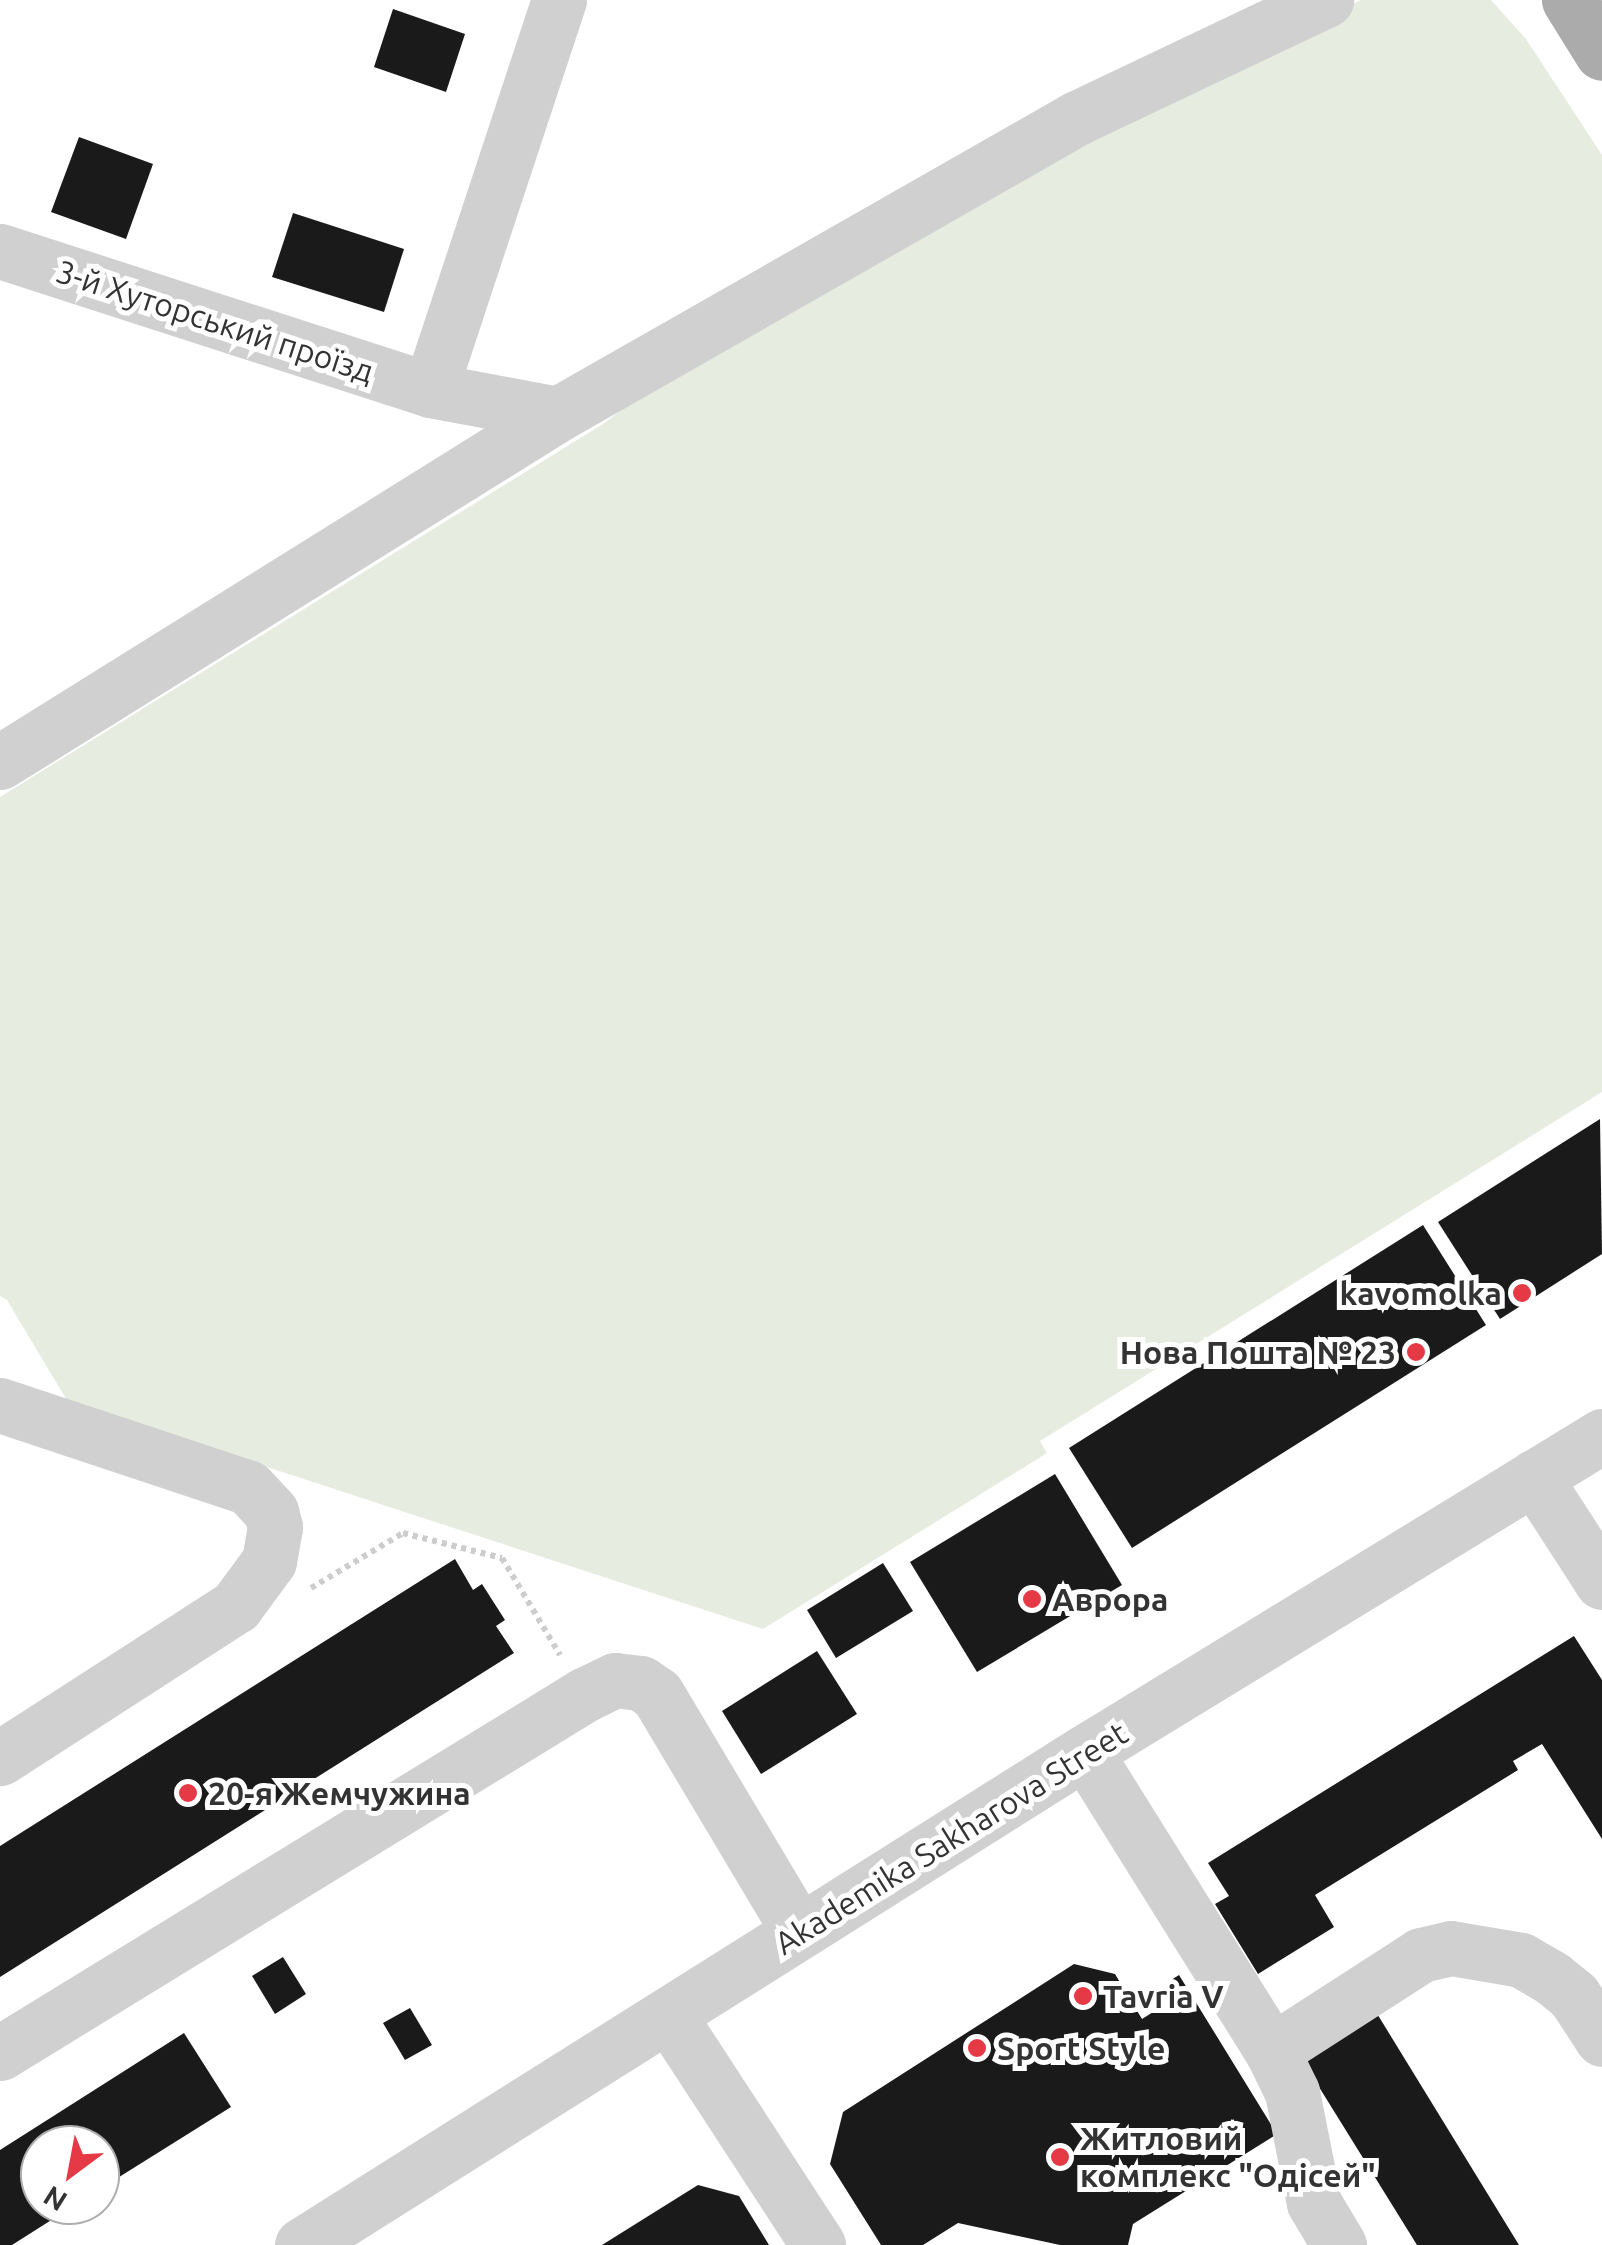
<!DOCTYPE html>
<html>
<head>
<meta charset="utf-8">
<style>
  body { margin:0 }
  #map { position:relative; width:1602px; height:2245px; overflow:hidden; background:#fff; font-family:Ubuntu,sans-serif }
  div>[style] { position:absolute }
  .green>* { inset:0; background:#e6ecdf }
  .building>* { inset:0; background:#1a1a1a }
  .path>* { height:6px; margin-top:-3px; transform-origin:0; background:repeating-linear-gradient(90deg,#cdcdcd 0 5px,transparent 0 10px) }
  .minor>* { height:55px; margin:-27.5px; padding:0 27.5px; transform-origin:27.5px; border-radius:27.5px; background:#d0d0d0 }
  .major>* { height:55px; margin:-27.5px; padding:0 27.5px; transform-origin:27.5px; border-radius:27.5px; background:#ababab }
  .dots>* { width:28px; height:28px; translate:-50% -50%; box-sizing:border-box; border:5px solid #fff; border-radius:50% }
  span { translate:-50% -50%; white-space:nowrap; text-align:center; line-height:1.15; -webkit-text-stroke:10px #fff; paint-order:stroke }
  .street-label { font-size:32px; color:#333 }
  .poi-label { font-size:32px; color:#333; font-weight:700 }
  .right { translate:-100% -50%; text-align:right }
  .left { translate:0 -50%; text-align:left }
  .north { position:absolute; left:20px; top:2125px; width:100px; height:100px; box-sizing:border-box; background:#fff; border:2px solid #adadad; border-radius:50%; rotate:212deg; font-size:28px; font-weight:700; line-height:40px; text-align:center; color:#333 }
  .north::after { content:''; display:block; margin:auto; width:35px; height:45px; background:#e63946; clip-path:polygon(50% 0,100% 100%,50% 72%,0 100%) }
</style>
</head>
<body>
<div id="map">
  <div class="green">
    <i style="clip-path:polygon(1361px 0,1491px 0,1526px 39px,1602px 155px,1602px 1092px,1040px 1441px,1047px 1453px,763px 1629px,68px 1402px,7px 1300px,0 1296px,0 797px,603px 424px,695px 354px,1080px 139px)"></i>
  </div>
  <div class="building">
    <i style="clip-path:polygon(393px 9px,465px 34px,446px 92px,374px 67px)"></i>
    <i style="clip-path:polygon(79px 137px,153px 164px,126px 239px,51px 212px)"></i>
    <i style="clip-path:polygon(293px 213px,404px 249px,384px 312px,272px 277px)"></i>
    <i style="clip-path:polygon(1600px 1119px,1602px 1254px,1500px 1319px,1438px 1222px)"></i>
    <i style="clip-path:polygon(1423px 1225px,1486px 1325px,1132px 1548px,1069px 1448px)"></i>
    <i style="clip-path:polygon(1055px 1474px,1122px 1585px,977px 1672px,910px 1562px)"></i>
    <i style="clip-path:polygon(455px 1559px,473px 1590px,482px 1584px,505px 1620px,496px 1626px,514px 1653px,0 1977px,0 1846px)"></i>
    <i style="clip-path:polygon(883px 1563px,913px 1611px,836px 1658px,807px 1610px)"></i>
    <i style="clip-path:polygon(1574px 1636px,1602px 1680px,1602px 1839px,1542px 1744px,1513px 1761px,1518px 1770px,1315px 1895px,1334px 1927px,1258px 1974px,1215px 1904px,1229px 1896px,1208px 1863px)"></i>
    <i style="clip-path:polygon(817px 1651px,857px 1714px,761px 1774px,722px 1711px)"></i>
    <i style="clip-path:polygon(283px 1957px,306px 1994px,275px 2014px,252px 1976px)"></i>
    <i style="clip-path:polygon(1074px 1964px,1115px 1974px,1142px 2019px,1177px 1997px,1168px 1982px,1179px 1975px,1277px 2134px,1133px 2224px,1128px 2245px,1060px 2245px,958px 2223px,923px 2245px,881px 2245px,830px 2164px,843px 2112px)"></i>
    <i style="clip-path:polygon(410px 2008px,432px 2045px,405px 2060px,383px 2023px)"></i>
    <i style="clip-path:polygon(1376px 2012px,1519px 2245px,1417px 2245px,1301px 2058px)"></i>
    <i style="clip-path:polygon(184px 2033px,231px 2107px,100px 2189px,100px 2145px,40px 2145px,40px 2205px,75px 2205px,12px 2245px,0 2245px,0 2150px)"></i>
    <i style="clip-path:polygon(698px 2185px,739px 2196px,769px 2245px,602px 2245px)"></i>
  </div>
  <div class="path">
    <i style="left:311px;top:1588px;width:107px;rotate:-30.9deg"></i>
    <i style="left:403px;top:1533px;width:102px;rotate:14.2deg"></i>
    <i style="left:502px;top:1558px;width:113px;rotate:59.1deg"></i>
  </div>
  <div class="minor">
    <i style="left:0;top:251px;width:452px;rotate:17.9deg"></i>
    <i style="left:430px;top:390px;width:130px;rotate:10.6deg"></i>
    <i style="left:430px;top:390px;width:411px;rotate:-71.7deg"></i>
    <i style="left:0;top:762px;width:658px;rotate:-31.95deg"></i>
    <i style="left:558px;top:414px;width:597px;rotate:-29.7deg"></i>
    <i style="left:1077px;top:118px;width:276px;rotate:-25.4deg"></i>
    <i style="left:0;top:1405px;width:262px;rotate:18.4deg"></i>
    <i style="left:249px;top:1488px;width:33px;rotate:47deg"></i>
    <i style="left:271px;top:1512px;width:16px;rotate:75deg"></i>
    <i style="left:275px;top:1527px;width:35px;rotate:100deg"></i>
    <i style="left:269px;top:1561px;width:56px;rotate:126.3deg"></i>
    <i style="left:236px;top:1606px;width:281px;rotate:147.2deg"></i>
    <i style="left:1534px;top:1477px;width:125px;rotate:57.1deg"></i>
    <i style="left:1085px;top:1752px;width:353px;rotate:58deg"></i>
    <i style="left:1272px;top:2051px;width:46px;rotate:64deg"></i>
    <i style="left:1292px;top:2092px;width:113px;rotate:78.8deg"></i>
    <i style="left:1314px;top:2203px;width:49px;rotate:59.2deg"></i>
    <i style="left:669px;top:2016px;width:273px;rotate:56.9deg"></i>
    <i style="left:1272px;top:2051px;width:177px;rotate:-32.8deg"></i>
    <i style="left:1421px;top:1955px;width:31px;rotate:-13deg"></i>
    <i style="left:1451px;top:1948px;width:71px;rotate:9.7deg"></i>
    <i style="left:1521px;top:1960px;width:36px;rotate:30deg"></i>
    <i style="left:1552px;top:1978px;width:28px;rotate:39deg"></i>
    <i style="left:1574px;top:1996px;width:51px;rotate:56.9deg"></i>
    <i style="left:0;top:2053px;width:685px;rotate:-31.51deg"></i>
    <i style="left:584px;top:1695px;width:34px;rotate:-26deg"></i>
    <i style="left:615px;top:1680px;width:26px;rotate:7deg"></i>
    <i style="left:641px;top:1683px;width:19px;rotate:35deg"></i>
    <i style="left:657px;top:1694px;width:277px;rotate:59.2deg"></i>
    <i style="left:302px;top:2245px;width:925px;rotate:-32.2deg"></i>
    <i style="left:1085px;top:1752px;width:606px;rotate:-31.43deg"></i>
  </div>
  <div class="major">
    <i style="left:1569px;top:0;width:62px;rotate:58.1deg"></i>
  </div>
  <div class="dots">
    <i style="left:1522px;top:1293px;background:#e63946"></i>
    <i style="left:1416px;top:1352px;background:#e63946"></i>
    <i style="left:1032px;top:1599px;background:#e63946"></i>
    <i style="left:188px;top:1793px;background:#e63946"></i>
    <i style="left:1083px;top:1996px;background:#e63946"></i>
    <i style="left:977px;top:2048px;background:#e63946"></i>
    <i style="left:1060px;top:2157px;background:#e63946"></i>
  </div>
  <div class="street-label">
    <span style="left:215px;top:321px;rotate:18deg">3-й Хуторський проїзд</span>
    <span style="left:951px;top:1838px;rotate:-32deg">Akademika Sakharova Street</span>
  </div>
  <div class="poi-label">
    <span class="right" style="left:1502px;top:1293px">kavomolka</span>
    <span class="right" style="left:1396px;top:1352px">Нова Пошта № 23</span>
    <span class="left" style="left:1052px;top:1599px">Аврора</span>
    <span class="left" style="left:208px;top:1793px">20-я Жемчужина</span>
    <span class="left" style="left:1103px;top:1996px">Tavria V</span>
    <span class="left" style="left:997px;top:2048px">Sport Style</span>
    <span class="left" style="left:1080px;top:2157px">Житловий<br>комплекс "Одісей"</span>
  </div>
  <div class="north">N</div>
</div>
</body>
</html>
